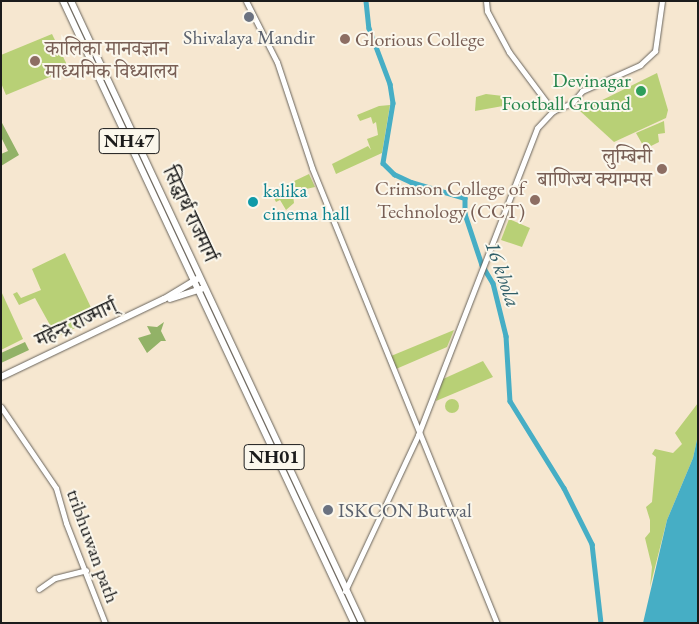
<!DOCTYPE html>
<html>
<head>
<meta charset="utf-8">
<style>
  body { margin:0 }
  #map { position:relative; width:699px; height:624px; overflow:hidden; background:#f6e7d0; font-family:"EB Garamond","Noto Serif Devanagari",serif }
  div>[style] { position:absolute }
  .green>* { inset:0; background:#b8d076 }
  .round { border-radius:50% }
  .forest>* { inset:0; background:#92b267 }
  .water>* { inset:0; background:#46aec5 }
  .canal>* { height:4.5px; margin:-2.25px; padding:0 2.25px; transform-origin:2.25px; border-radius:2.25px; background:#46aec5 }
  .roads { filter:drop-shadow(0 0 1px #68635b) drop-shadow(0 0 1px #68635b) }
  .secondary>* { height:5px; margin:-2.5px; padding:0 2.5px; transform-origin:2.5px; border-radius:2.5px; background:#fff }
  .highway>* { height:6px; margin:-3px; padding:0 3px; transform-origin:3px; border-radius:3px; background:#fff }
  .dots>* { width:14px; height:14px; translate:-50% -50%; box-sizing:border-box; border:2px solid #fbf7ec; border-radius:50% }
  span { translate:-50% -50%; white-space:nowrap; text-align:center; line-height:1.15; -webkit-text-stroke:4px #fbf7ec; paint-order:stroke }
  .shield-label span { padding:1px 4px; background:#fbf7ec; border:1px solid; border-radius:4px; -webkit-text-stroke-width:0 }
  .shield-label { font-size:19px; color:#1c1c1c; font-weight:700 }
  .worship-label { font-size:20px; color:#5b616d }
  .left { translate:0 -50%; text-align:left }
  .education-label { font-size:20px; color:#785e54 }
  .right { translate:-100% -50%; text-align:right }
  .leisure-label { font-size:20px; color:#27864d }
  .culture-label { font-size:20px; color:#0d838f }
  .street-label { font-size:20px; color:#1c1c1c }
  .water-label { font-size:21px; color:#2f5e68; font-style:italic }
  .frame { position:absolute; inset:0; border:2px solid #1c1c1c; pointer-events:none }
</style>
</head>
<body>
<div id="map">
  <div class="green">
    <i style="clip-path:polygon(52px 34px,69px 69px,6px 95px,1px 83px,1px 55px)"></i>
    <i style="clip-path:polygon(657px 73px,668px 110px,666px 118px,614px 142px,580px 111px)"></i>
    <i style="clip-path:polygon(486px 94px,503px 96px,503px 106px,475px 111px,476px 97px)"></i>
    <i style="clip-path:polygon(390px 105px,382px 153px,336px 174px,332px 164px,368px 146px,371px 150px,367px 139px,378px 135px,376px 122px,373px 124px,371px 117px,360px 121px,357px 115px,379px 106px)"></i>
    <i style="clip-path:polygon(664px 121px,665px 133px,658px 134px,659px 142px,645px 149px,636px 133px)"></i>
    <i style="clip-path:polygon(309px 174px,315px 187px,297px 191px,293px 195px,294px 203px,286px 210px,280px 200px,276px 202px,271px 192px)"></i>
    <i style="clip-path:polygon(509px 219px,530px 228px,522px 247px,501px 240px)"></i>
    <i style="clip-path:polygon(65px 253px,96px 318px,46px 342px,40px 330px,50px 325px,35px 298px,19px 305px,13px 294px,17px 292px,21px 298px,41px 290px,32px 269px)"></i>
    <i style="clip-path:polygon(1px 291px,23px 339px,1px 350px)"></i>
    <i style="clip-path:polygon(454px 330px,447px 347px,396px 369px,391px 356px)"></i>
    <i style="clip-path:polygon(483px 361px,493px 377px,436px 401px,443px 379px)"></i>
    <i class="round" style="left:445px;top:399px;width:14px;height:14px"></i>
    <i style="clip-path:polygon(698px 403px,698px 435px,693px 458px,667px 520px,650px 587px,652px 567px,645px 538px,650px 532px,650px 520px,646px 507px,652px 502px,656px 457px,652px 454px,655px 449px,673px 453px,682px 444px,675px 433px)"></i>
  </div>
  <div class="forest">
    <i style="clip-path:polygon(1px 121px,19px 155px,1px 166px,1px 154px,8px 151px,1px 137px)"></i>
    <i style="clip-path:polygon(164px 322px,161px 331px,166px 341px,161px 341px,147px 353px,138px 338px,151px 334px,147px 326px,157px 327px)"></i>
    <i style="clip-path:polygon(25px 342px,29px 350px,1px 363px,1px 353px)"></i>
  </div>
  <div class="water">
    <i style="clip-path:polygon(698px 435px,698px 623px,643px 623px,667px 520px,693px 458px)"></i>
  </div>
  <div class="canal">
    <i style="left:366px;top:1px;width:27px;rotate:84deg"></i>
    <i style="left:369px;top:28px;width:60px;rotate:69.4deg"></i>
    <i style="left:390px;top:84px;width:19px;rotate:81deg"></i>
    <i style="left:393px;top:103px;width:61px;rotate:99.5deg"></i>
    <i style="left:383px;top:163px;width:16px;rotate:45deg"></i>
    <i style="left:394px;top:174px;width:19px;rotate:25deg"></i>
    <i style="left:411px;top:182px;width:56px;rotate:16.5deg"></i>
    <i style="left:465px;top:198px;width:16px;rotate:90deg"></i>
    <i style="left:465px;top:214px;width:54px;rotate:71.6deg"></i>
    <i style="left:482px;top:265px;width:21px;rotate:59deg"></i>
    <i style="left:493px;top:283px;width:55px;rotate:76.2deg"></i>
    <i style="left:506px;top:336px;width:65px;rotate:86.5deg"></i>
    <i style="left:510px;top:401px;width:102px;rotate:58.2deg"></i>
    <i style="left:564px;top:488px;width:63px;rotate:63.4deg"></i>
    <i style="left:592px;top:544px;width:80px;rotate:83.5deg"></i>
  </div>
  <div class="roads">
    <div class="secondary">
      <i style="left:246px;top:1px;width:68px;rotate:63.1deg"></i>
      <i style="left:277px;top:62px;width:112px;rotate:71.7deg"></i>
      <i style="left:312px;top:168px;width:491px;rotate:67.9deg"></i>
      <i style="left:486px;top:1px;width:10px;rotate:84deg"></i>
      <i style="left:487px;top:11px;width:47px;rotate:61.8deg"></i>
      <i style="left:509px;top:52px;width:74px;rotate:53.3deg"></i>
      <i style="left:1px;top:407px;width:98px;rotate:55.8deg"></i>
      <i style="left:56px;top:488px;width:36px;rotate:74deg"></i>
      <i style="left:66px;top:523px;width:107px;rotate:68.7deg"></i>
      <i style="left:39px;top:589px;width:19px;rotate:-35deg"></i>
      <i style="left:55px;top:578px;width:32px;rotate:-14deg"></i>
      <i style="left:345px;top:591px;width:172px;rotate:-64.9deg"></i>
      <i style="left:418px;top:435px;width:329px;rotate:-68.8deg"></i>
      <i style="left:537px;top:128px;width:23px;rotate:-47deg"></i>
      <i style="left:553px;top:111px;width:21px;rotate:-23deg"></i>
      <i style="left:572px;top:103px;width:16px;rotate:-50deg"></i>
      <i style="left:582px;top:91px;width:64px;rotate:-24.1deg"></i>
      <i style="left:640px;top:65px;width:21px;rotate:-43deg"></i>
      <i style="left:655px;top:51px;width:50px;rotate:-82deg"></i>
    </div>
    <div class="highway">
      <i style="left:63px;top:1px;width:687px;rotate:64.93deg"></i>
      <i style="left:71px;top:1px;width:687px;rotate:64.93deg"></i>
      <i style="left:170px;top:299px;width:33px;rotate:-18deg"></i>
      <i style="left:1px;top:377px;width:181px;rotate:-25.6deg"></i>
      <i style="left:164px;top:299px;width:39px;rotate:-31deg"></i>
    </div>
  </div>
  <div class="dots">
    <i style="left:249px;top:17px;background:#6b7280"></i>
    <i style="left:345px;top:39px;background:#8d6e63"></i>
    <i style="left:35px;top:61px;background:#8d6e63"></i>
    <i style="left:641px;top:91px;background:#2e9e5b"></i>
    <i style="left:662px;top:169px;background:#8d6e63"></i>
    <i style="left:535px;top:200px;background:#8d6e63"></i>
    <i style="left:253px;top:202px;background:#0f9aa8"></i>
    <i style="left:328px;top:510px;background:#6b7280"></i>
  </div>
  <div class="shield-label">
    <span style="left:129px;top:141px">NH47</span>
    <span style="left:274px;top:457px">NH01</span>
  </div>
  <div class="worship-label">
    <span style="left:249px;top:37px">Shivalaya Mandir</span>
    <span class="left" style="left:338px;top:510px">ISKCON Butwal</span>
  </div>
  <div class="education-label">
    <span class="left" style="left:355px;top:39px">Glorious College</span>
    <span class="left" style="left:45px;top:60px">कालिका मानवज्ञान<br>माध्यमिक विध्यालय</span>
    <span class="right" style="left:652px;top:168px">लुम्बिनी<br>बाणिज्य क्याम्पस</span>
    <span class="right" style="left:525px;top:200px">Crimson College of<br>Technology (CCT)</span>
  </div>
  <div class="leisure-label">
    <span class="right" style="left:631px;top:92px">Devinagar<br>Football Ground</span>
  </div>
  <div class="culture-label">
    <span class="left" style="left:263px;top:202px">kalika<br>cinema hall</span>
  </div>
  <div class="street-label">
    <span style="left:190px;top:214px;rotate:65deg">सिद्धार्थ राजमार्ग</span>
    <span style="left:76px;top:323px;rotate:-25deg">महेन्द्र राज्मार्ग्</span>
    <span style="left:93px;top:546px;rotate:70deg">tribhuwan path</span>
  </div>
  <div class="water-label">
    <span style="left:503px;top:274px;rotate:71deg">16 khola</span>
  </div>
  <div class="frame"></div>
</div>
</body>
</html>
